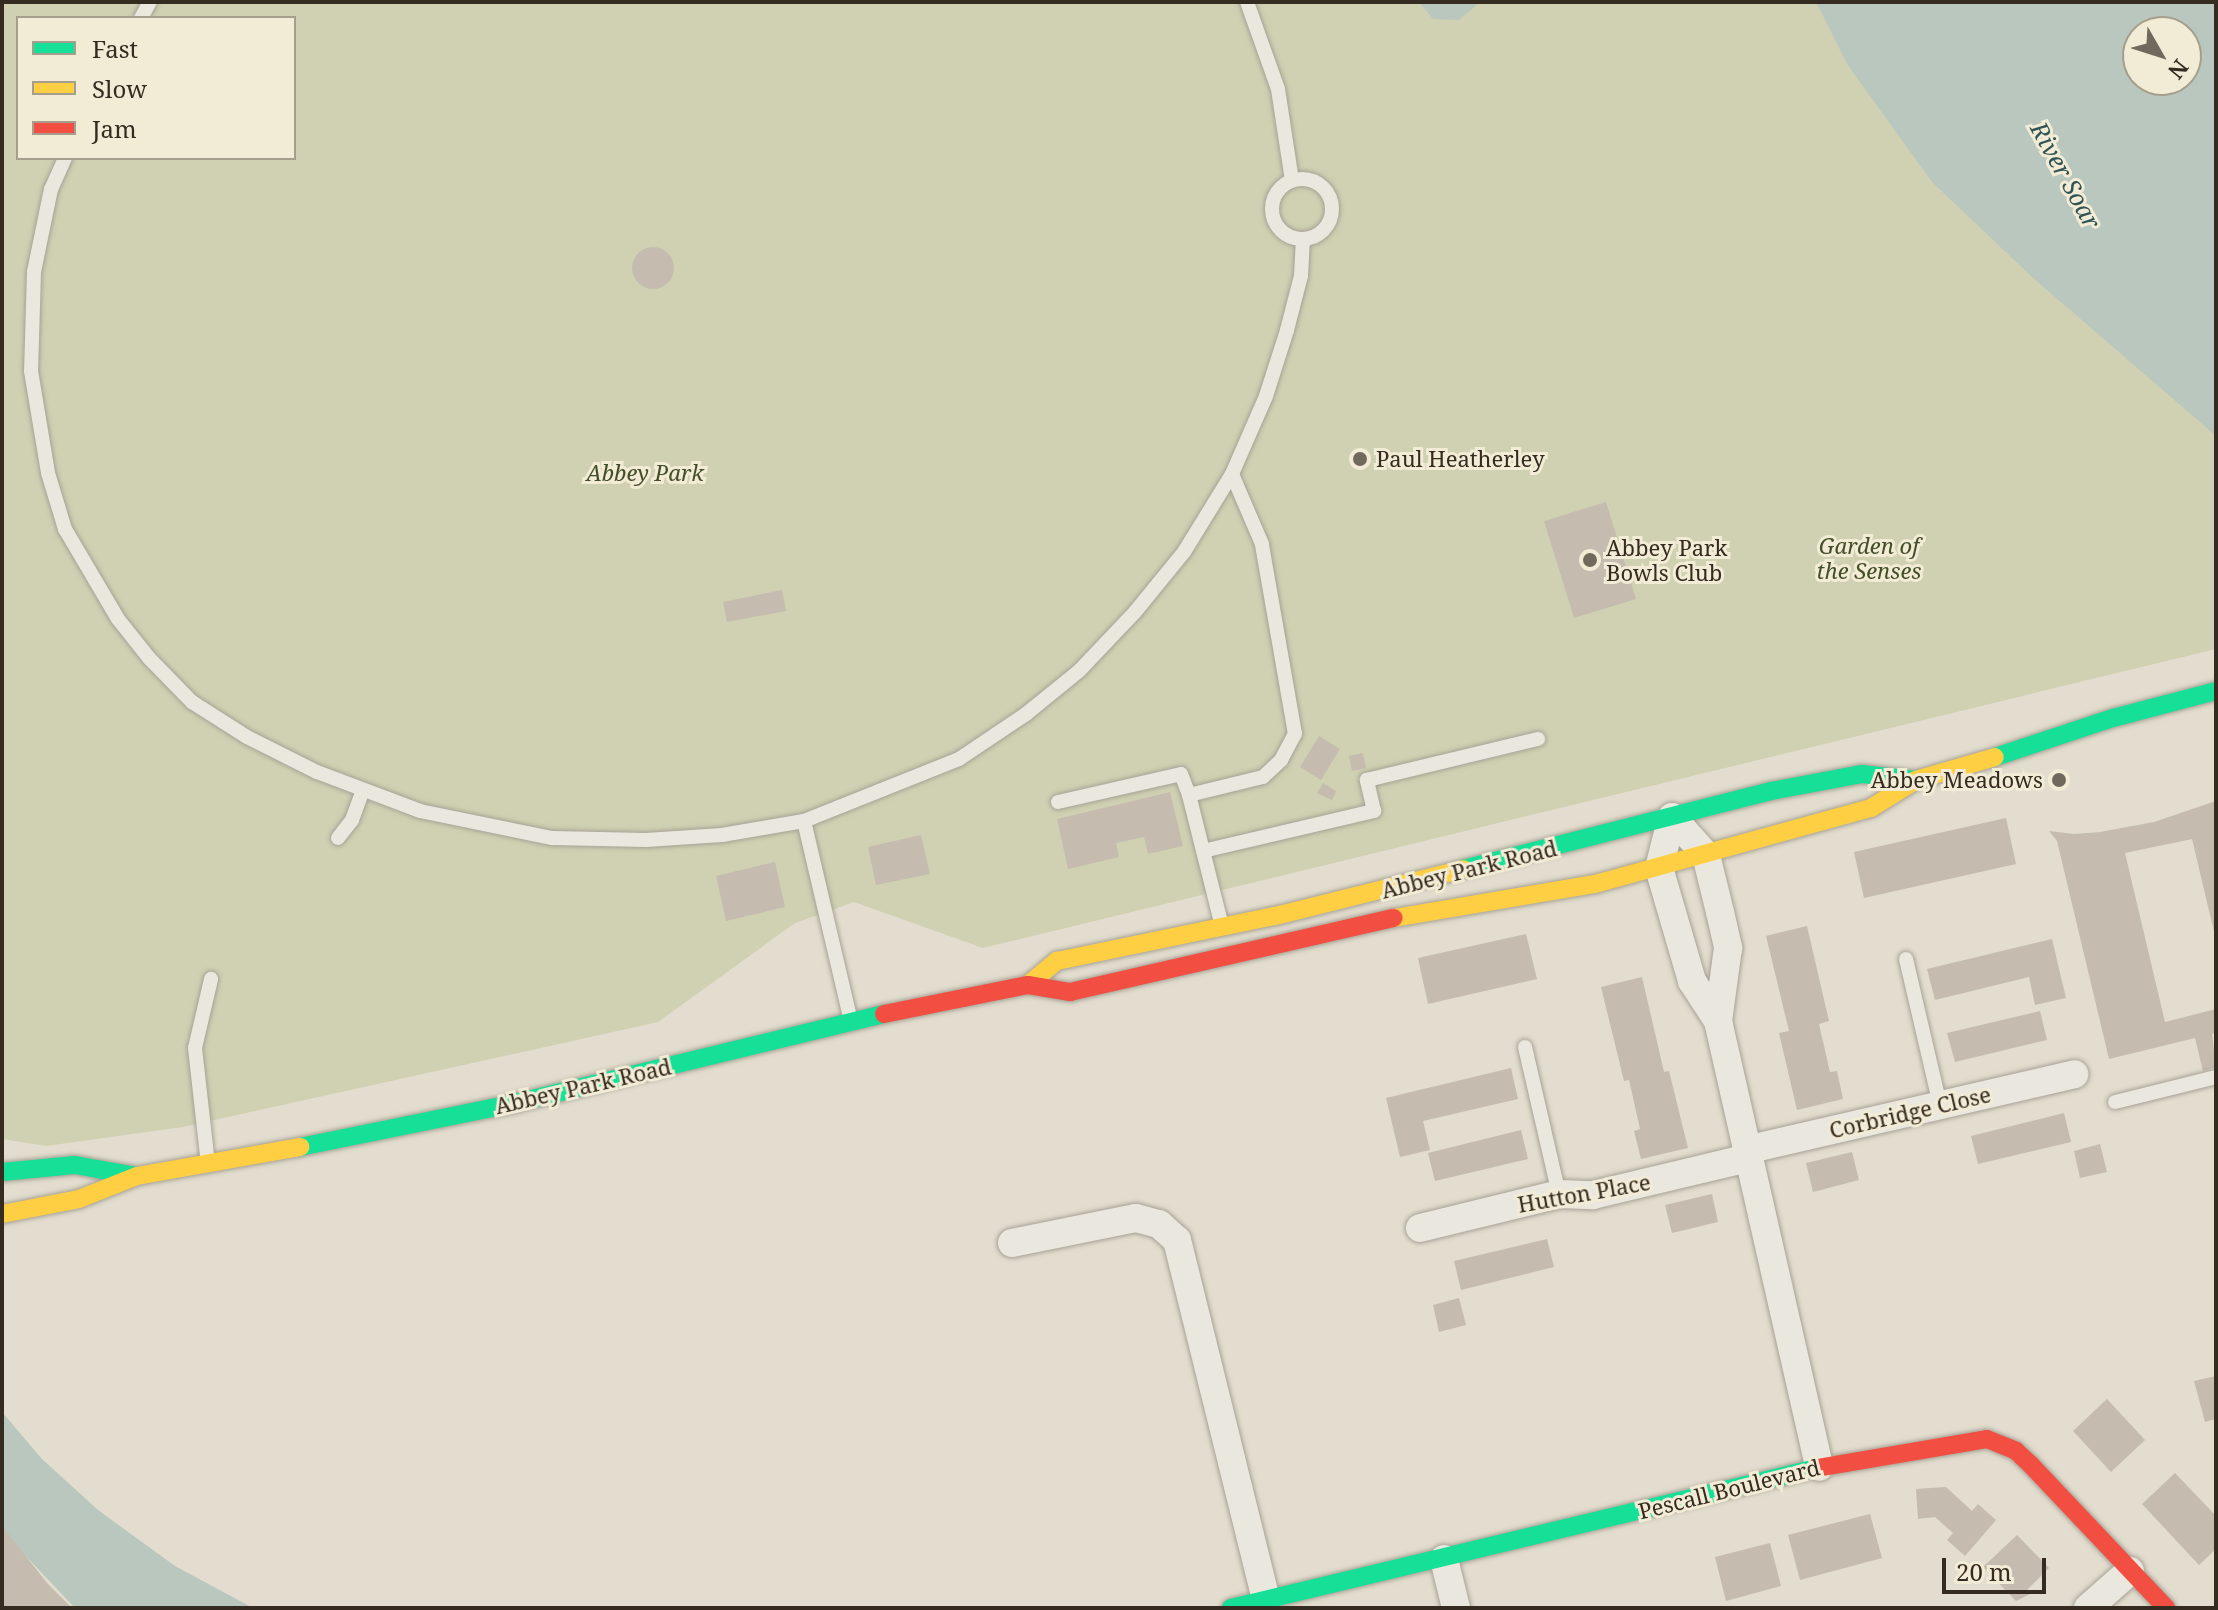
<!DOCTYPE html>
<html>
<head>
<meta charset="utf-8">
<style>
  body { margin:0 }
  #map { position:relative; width:2218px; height:1610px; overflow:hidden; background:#e2ddce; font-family:"Noto Serif",serif }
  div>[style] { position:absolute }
  .green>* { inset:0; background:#cfd1b2 }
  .water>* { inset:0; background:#b9c7bf }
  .building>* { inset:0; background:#c5bcaf }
  .round { border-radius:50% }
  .roads { filter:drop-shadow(0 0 2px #a7a296) drop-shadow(0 0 2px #a7a296) }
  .lane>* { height:14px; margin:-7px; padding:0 7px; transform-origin:7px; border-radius:7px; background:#eae7de }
  .lane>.ring { margin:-7px; padding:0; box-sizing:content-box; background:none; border:14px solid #eae7de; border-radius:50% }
  .street>* { height:28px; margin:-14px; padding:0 14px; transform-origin:14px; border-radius:14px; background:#eae7de }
  .fast>* { height:18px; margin:-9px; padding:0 9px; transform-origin:9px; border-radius:9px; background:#16e098 }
  .slow>* { height:18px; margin:-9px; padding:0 9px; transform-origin:9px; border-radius:9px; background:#ffcf43 }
  .jam>* { height:18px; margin:-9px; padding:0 9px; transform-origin:9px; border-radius:9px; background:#f24e42 }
  .dots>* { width:22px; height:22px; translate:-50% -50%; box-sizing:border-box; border:4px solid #f2ebd5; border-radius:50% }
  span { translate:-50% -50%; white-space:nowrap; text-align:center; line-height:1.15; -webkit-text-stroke:6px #f2ebd5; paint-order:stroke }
  .poi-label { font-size:22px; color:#352b20 }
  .left { translate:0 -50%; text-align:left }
  .right { translate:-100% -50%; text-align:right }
  .park-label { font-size:22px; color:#434f28; font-style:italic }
  .street-label { font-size:22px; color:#352b20 }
  .water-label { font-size:24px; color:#305353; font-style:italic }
  .frame { position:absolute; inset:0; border:4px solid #352b20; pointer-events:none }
  .legend { position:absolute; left:16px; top:16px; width:280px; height:144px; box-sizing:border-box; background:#f2ebd5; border:2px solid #a69e8d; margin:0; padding:10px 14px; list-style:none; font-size:24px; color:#352b20 }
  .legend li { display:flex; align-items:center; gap:16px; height:40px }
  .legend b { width:40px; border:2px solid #a69e8d }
  .north { position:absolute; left:2122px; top:16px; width:80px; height:80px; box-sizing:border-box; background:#f2ebd5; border:2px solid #a69e8d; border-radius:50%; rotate:129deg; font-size:22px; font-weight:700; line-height:32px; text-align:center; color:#352b20 }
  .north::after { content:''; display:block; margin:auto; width:28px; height:36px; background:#72695d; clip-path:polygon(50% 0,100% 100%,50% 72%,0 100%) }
  .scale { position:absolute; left:1942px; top:1558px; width:104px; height:36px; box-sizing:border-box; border:4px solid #352b20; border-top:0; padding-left:10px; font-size:24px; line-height:28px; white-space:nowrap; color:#352b20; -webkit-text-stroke:6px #f2ebd5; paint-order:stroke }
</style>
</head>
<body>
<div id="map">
  <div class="green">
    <i style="clip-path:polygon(evenodd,2px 2px,2216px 2px,2216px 649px,983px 948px,854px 902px,795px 923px,658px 1022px,183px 1127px,46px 1146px,2px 1139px,2px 2px,18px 18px,294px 18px,294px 158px,18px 158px,18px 18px,2px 2px,2138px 32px,2186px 32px,2186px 80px,2138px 80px,2138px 32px)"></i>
  </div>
  <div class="water">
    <i style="clip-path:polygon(1419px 2px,1480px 2px,1459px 20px,1433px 19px)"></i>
    <i style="clip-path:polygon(evenodd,1816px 2px,2216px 2px,2216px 436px,2032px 277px,1932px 182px,1847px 64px,1816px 2px,2138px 32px,2186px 32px,2186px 80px,2138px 80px,2138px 32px)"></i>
    <i style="clip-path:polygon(2px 1412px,42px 1459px,98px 1510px,175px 1566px,253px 1608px,75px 1608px,2px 1531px)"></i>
  </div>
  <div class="building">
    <i class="round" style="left:632px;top:247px;width:42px;height:42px"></i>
    <i style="clip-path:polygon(1606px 502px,1636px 599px,1574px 618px,1544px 521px)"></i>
    <i style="clip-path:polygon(782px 590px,786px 611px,727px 622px,723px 602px)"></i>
    <i style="clip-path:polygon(1319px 736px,1340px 749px,1321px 780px,1300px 767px)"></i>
    <i style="clip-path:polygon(1363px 753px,1366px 768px,1352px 771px,1349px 756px)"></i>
    <i style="clip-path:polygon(1323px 783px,1336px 791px,1332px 800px,1317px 793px)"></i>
    <i style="clip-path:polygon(1170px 792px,1183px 846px,1148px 854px,1144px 837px,1116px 843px,1119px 857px,1068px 869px,1057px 819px)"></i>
    <i style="clip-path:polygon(2216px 801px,2216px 940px,2192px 839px,2125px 853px,2165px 1022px,2216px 1009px,2216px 1033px,2212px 1034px,2216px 1067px,2203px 1071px,2195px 1038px,2109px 1059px,2057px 841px,2049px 831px,2074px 834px,2100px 832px,2154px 822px)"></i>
    <i style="clip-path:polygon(2006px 818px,2016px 864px,1864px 898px,1854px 852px)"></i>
    <i style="clip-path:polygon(921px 835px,930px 874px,876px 885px,868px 847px)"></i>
    <i style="clip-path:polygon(775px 862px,785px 907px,726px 921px,716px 876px)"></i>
    <i style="clip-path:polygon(1807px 926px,1829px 1021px,1819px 1024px,1830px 1072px,1837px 1071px,1843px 1099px,1797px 1110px,1779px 1033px,1789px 1031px,1766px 936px)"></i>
    <i style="clip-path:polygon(1526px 934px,1537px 979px,1428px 1004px,1418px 958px)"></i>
    <i style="clip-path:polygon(2052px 939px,2066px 998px,2035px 1005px,2029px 977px,1935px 1000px,1927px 969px)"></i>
    <i style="clip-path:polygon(1642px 977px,1664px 1072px,1669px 1071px,1688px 1148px,1641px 1159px,1634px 1131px,1640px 1129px,1629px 1080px,1624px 1081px,1601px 987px)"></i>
    <i style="clip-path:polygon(2040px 1011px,2047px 1040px,1955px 1062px,1947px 1033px)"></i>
    <i style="clip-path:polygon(1511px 1068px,1518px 1099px,1423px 1121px,1430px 1150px,1400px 1157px,1386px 1098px)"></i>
    <i style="clip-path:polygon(2064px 1113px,2071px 1142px,1978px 1164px,1971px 1136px)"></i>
    <i style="clip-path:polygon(1521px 1130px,1528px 1159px,1435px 1181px,1428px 1153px)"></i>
    <i style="clip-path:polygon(2100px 1144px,2107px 1172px,2080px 1178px,2074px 1151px)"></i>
    <i style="clip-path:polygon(1852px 1152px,1859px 1180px,1813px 1192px,1806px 1163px)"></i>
    <i style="clip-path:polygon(1712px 1194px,1718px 1222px,1672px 1233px,1665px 1205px)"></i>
    <i style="clip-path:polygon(1547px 1239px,1554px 1267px,1461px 1290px,1454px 1261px)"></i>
    <i style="clip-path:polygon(1459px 1298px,1466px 1325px,1439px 1332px,1433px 1305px)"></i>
    <i style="clip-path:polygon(2216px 1376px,2216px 1419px,2205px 1422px,2194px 1381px)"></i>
    <i style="clip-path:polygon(2107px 1399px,2145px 1440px,2111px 1472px,2073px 1431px)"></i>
    <i style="clip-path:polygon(2175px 1473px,2216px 1516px,2216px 1549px,2199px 1565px,2142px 1504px)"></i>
    <i style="clip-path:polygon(1946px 1487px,1972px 1511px,1978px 1504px,1996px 1520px,1965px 1556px,1947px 1540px,1953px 1533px,1935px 1517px,1918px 1519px,1916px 1489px)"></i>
    <i style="clip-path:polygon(1870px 1514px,1882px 1558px,1800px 1580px,1788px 1535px)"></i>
    <i style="clip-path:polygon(2px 1526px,48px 1584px,72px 1608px,2px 1608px)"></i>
    <i style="clip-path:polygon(2017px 1535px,2049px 1568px,2026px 1591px,2030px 1594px,2016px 1601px,1983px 1567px)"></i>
    <i style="clip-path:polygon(1770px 1543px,1781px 1586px,1726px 1601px,1715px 1557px)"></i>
  </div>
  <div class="roads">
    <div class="lane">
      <i style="left:1247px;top:2px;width:92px;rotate:70.4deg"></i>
      <i style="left:1278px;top:89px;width:92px;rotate:81.3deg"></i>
      <i style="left:141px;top:18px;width:18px;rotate:-61deg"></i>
      <i style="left:65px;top:158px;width:34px;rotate:114deg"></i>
      <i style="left:51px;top:189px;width:85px;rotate:101.6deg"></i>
      <i style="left:34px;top:272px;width:99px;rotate:91.7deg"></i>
      <i style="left:31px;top:371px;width:103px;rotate:80.5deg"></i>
      <i style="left:48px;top:473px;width:59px;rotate:73.1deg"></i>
      <i style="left:65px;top:529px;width:104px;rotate:59.5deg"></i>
      <i style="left:118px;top:619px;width:50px;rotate:51.5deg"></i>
      <i style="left:149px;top:658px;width:62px;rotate:45.7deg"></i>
      <i style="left:192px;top:702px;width:65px;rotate:32.5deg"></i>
      <i style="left:247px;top:737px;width:78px;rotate:26.6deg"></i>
      <i style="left:317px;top:772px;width:110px;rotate:20.7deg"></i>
      <i style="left:420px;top:811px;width:135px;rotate:11.6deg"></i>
      <i style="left:552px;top:838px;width:94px;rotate:1.2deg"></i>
      <i style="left:646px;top:840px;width:76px;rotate:-3.8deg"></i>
      <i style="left:722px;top:835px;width:83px;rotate:-9.7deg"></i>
      <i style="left:804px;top:821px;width:167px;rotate:-21.8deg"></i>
      <i style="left:959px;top:759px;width:81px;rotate:-33.9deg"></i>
      <i style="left:1026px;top:714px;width:68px;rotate:-39.1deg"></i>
      <i style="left:1079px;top:671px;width:81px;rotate:-46.5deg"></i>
      <i style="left:1135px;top:612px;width:77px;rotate:-50.8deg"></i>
      <i style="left:1184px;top:552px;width:92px;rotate:-58.4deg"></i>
      <i style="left:1232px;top:474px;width:85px;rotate:-66.4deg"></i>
      <i style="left:1266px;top:396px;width:69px;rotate:-72.3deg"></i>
      <i style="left:1287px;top:330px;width:56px;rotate:-75.5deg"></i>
      <i style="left:1301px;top:276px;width:36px;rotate:-87deg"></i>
      <i class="ring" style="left:1272px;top:179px;width:46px;height:46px"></i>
      <i style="left:1189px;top:795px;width:135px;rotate:75.9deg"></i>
      <i style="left:1058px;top:802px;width:126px;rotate:-12.8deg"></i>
      <i style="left:1181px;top:774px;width:22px;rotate:69deg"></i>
      <i style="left:1189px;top:795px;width:76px;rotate:-13.7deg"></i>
      <i style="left:1263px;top:777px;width:25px;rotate:-43deg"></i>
      <i style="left:1281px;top:760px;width:30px;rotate:-62deg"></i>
      <i style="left:1295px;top:734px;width:193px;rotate:-99.9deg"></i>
      <i style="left:1262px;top:544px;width:76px;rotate:-113.2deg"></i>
      <i style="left:804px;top:821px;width:201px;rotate:76.8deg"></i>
      <i style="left:338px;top:838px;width:23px;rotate:-52deg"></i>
      <i style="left:352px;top:820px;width:30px;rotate:-70deg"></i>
      <i style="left:1203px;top:851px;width:176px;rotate:-13.2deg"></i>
      <i style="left:1374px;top:811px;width:32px;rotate:-103deg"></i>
      <i style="left:1367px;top:780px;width:176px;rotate:-13.5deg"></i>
      <i style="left:1906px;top:959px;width:150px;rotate:76.9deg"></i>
      <i style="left:1525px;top:1047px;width:151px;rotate:77deg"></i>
      <i style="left:2115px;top:1102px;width:104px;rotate:-13.9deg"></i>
      <i style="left:208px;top:1164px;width:117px;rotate:-96.4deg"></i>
      <i style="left:195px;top:1048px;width:71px;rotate:-76.9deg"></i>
    </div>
    <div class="street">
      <i style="left:1672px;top:817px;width:51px;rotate:48.2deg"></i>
      <i style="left:1706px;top:855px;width:59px;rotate:76.2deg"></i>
      <i style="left:1720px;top:912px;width:37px;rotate:77deg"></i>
      <i style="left:1728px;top:948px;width:74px;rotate:97.8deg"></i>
      <i style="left:1718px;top:1021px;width:457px;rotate:77.2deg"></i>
      <i style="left:1672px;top:817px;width:53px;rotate:104.3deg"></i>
      <i style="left:1659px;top:868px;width:118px;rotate:73.7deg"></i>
      <i style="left:1692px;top:981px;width:48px;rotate:57deg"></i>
      <i style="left:1746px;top:1150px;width:337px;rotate:-13deg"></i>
      <i style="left:1420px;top:1228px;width:143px;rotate:-13.7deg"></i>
      <i style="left:1559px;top:1194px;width:34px;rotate:2deg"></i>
      <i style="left:1593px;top:1195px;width:159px;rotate:-13.4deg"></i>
      <i style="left:1012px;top:1243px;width:126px;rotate:-11.4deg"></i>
      <i style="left:1136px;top:1218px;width:24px;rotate:15deg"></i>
      <i style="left:1159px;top:1224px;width:24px;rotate:42deg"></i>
      <i style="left:1177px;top:1240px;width:370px;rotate:76.1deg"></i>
      <i style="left:1444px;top:1559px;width:50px;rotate:76.2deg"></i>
      <i style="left:2088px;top:1608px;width:56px;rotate:-41.4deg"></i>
    </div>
    <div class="fast">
      <i style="left:1995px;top:757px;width:124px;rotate:-18.3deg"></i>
      <i style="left:2113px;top:718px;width:106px;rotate:-14.7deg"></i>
      <i style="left:1463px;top:869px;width:318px;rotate:-14.2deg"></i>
      <i style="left:1771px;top:791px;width:93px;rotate:-10.6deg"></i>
      <i style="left:1862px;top:774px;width:54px;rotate:6.3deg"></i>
      <i style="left:300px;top:1147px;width:220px;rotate:-11.5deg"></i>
      <i style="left:516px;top:1103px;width:379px;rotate:-13.6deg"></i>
      <i style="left:2px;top:1172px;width:73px;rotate:-5.5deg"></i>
      <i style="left:75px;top:1165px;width:63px;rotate:10.1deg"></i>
      <i style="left:1231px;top:1608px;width:602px;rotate:-13.44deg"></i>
    </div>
    <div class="slow">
      <i style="left:1394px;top:918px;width:204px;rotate:-9.6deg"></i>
      <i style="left:1595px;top:884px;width:286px;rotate:-15.4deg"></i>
      <i style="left:1871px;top:808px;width:53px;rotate:-31.9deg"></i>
      <i style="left:1916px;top:780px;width:82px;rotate:-16.2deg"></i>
      <i style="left:1028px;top:985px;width:38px;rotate:-40deg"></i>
      <i style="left:1057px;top:961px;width:223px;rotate:-11.7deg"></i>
      <i style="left:1275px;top:916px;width:194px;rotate:-14deg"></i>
      <i style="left:2px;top:1214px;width:78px;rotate:-11deg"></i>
      <i style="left:79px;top:1199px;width:62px;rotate:-21.6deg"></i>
      <i style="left:137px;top:1176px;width:166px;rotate:-10.1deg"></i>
    </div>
    <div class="jam">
      <i style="left:884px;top:1014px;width:147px;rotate:-11.4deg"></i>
      <i style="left:1028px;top:985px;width:43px;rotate:9.5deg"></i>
      <i style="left:1070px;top:992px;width:332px;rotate:-12.9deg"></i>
      <i style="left:1817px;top:1468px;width:172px;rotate:-9.7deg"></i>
      <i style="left:1987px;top:1439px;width:31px;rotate:22deg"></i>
      <i style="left:2016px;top:1451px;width:21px;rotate:43deg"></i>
      <i style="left:2031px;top:1465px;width:197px;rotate:46.6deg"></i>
    </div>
  </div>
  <div class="dots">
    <i style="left:1360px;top:459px;background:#72695d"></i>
    <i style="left:1590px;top:560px;background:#72695d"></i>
    <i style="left:2059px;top:780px;background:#72695d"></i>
  </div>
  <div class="poi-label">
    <span class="left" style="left:1376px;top:459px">Paul Heatherley</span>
    <span class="left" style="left:1606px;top:560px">Abbey Park<br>Bowls Club</span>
    <span class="right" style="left:2043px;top:780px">Abbey Meadows</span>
  </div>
  <div class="park-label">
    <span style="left:645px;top:473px">Abbey Park</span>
    <span style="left:1869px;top:558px">Garden of<br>the Senses</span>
  </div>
  <div class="street-label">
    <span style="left:1469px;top:869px;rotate:-14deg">Abbey Park Road</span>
    <span style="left:583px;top:1086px;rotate:-13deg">Abbey Park Road</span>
    <span style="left:1910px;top:1112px;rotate:-13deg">Corbridge Close</span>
    <span style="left:1584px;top:1193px;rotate:-10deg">Hutton Place</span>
    <span style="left:1729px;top:1489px;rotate:-14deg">Pescall Boulevard</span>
  </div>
  <div class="water-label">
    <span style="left:2066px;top:175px;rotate:61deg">River Soar</span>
  </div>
  <div class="frame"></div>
  <ul class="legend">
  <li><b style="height:10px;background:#16e098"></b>Fast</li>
  <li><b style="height:10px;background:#ffcf43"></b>Slow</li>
  <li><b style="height:10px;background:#f24e42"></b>Jam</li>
  </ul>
  <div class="north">N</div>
  <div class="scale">20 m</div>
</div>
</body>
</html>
